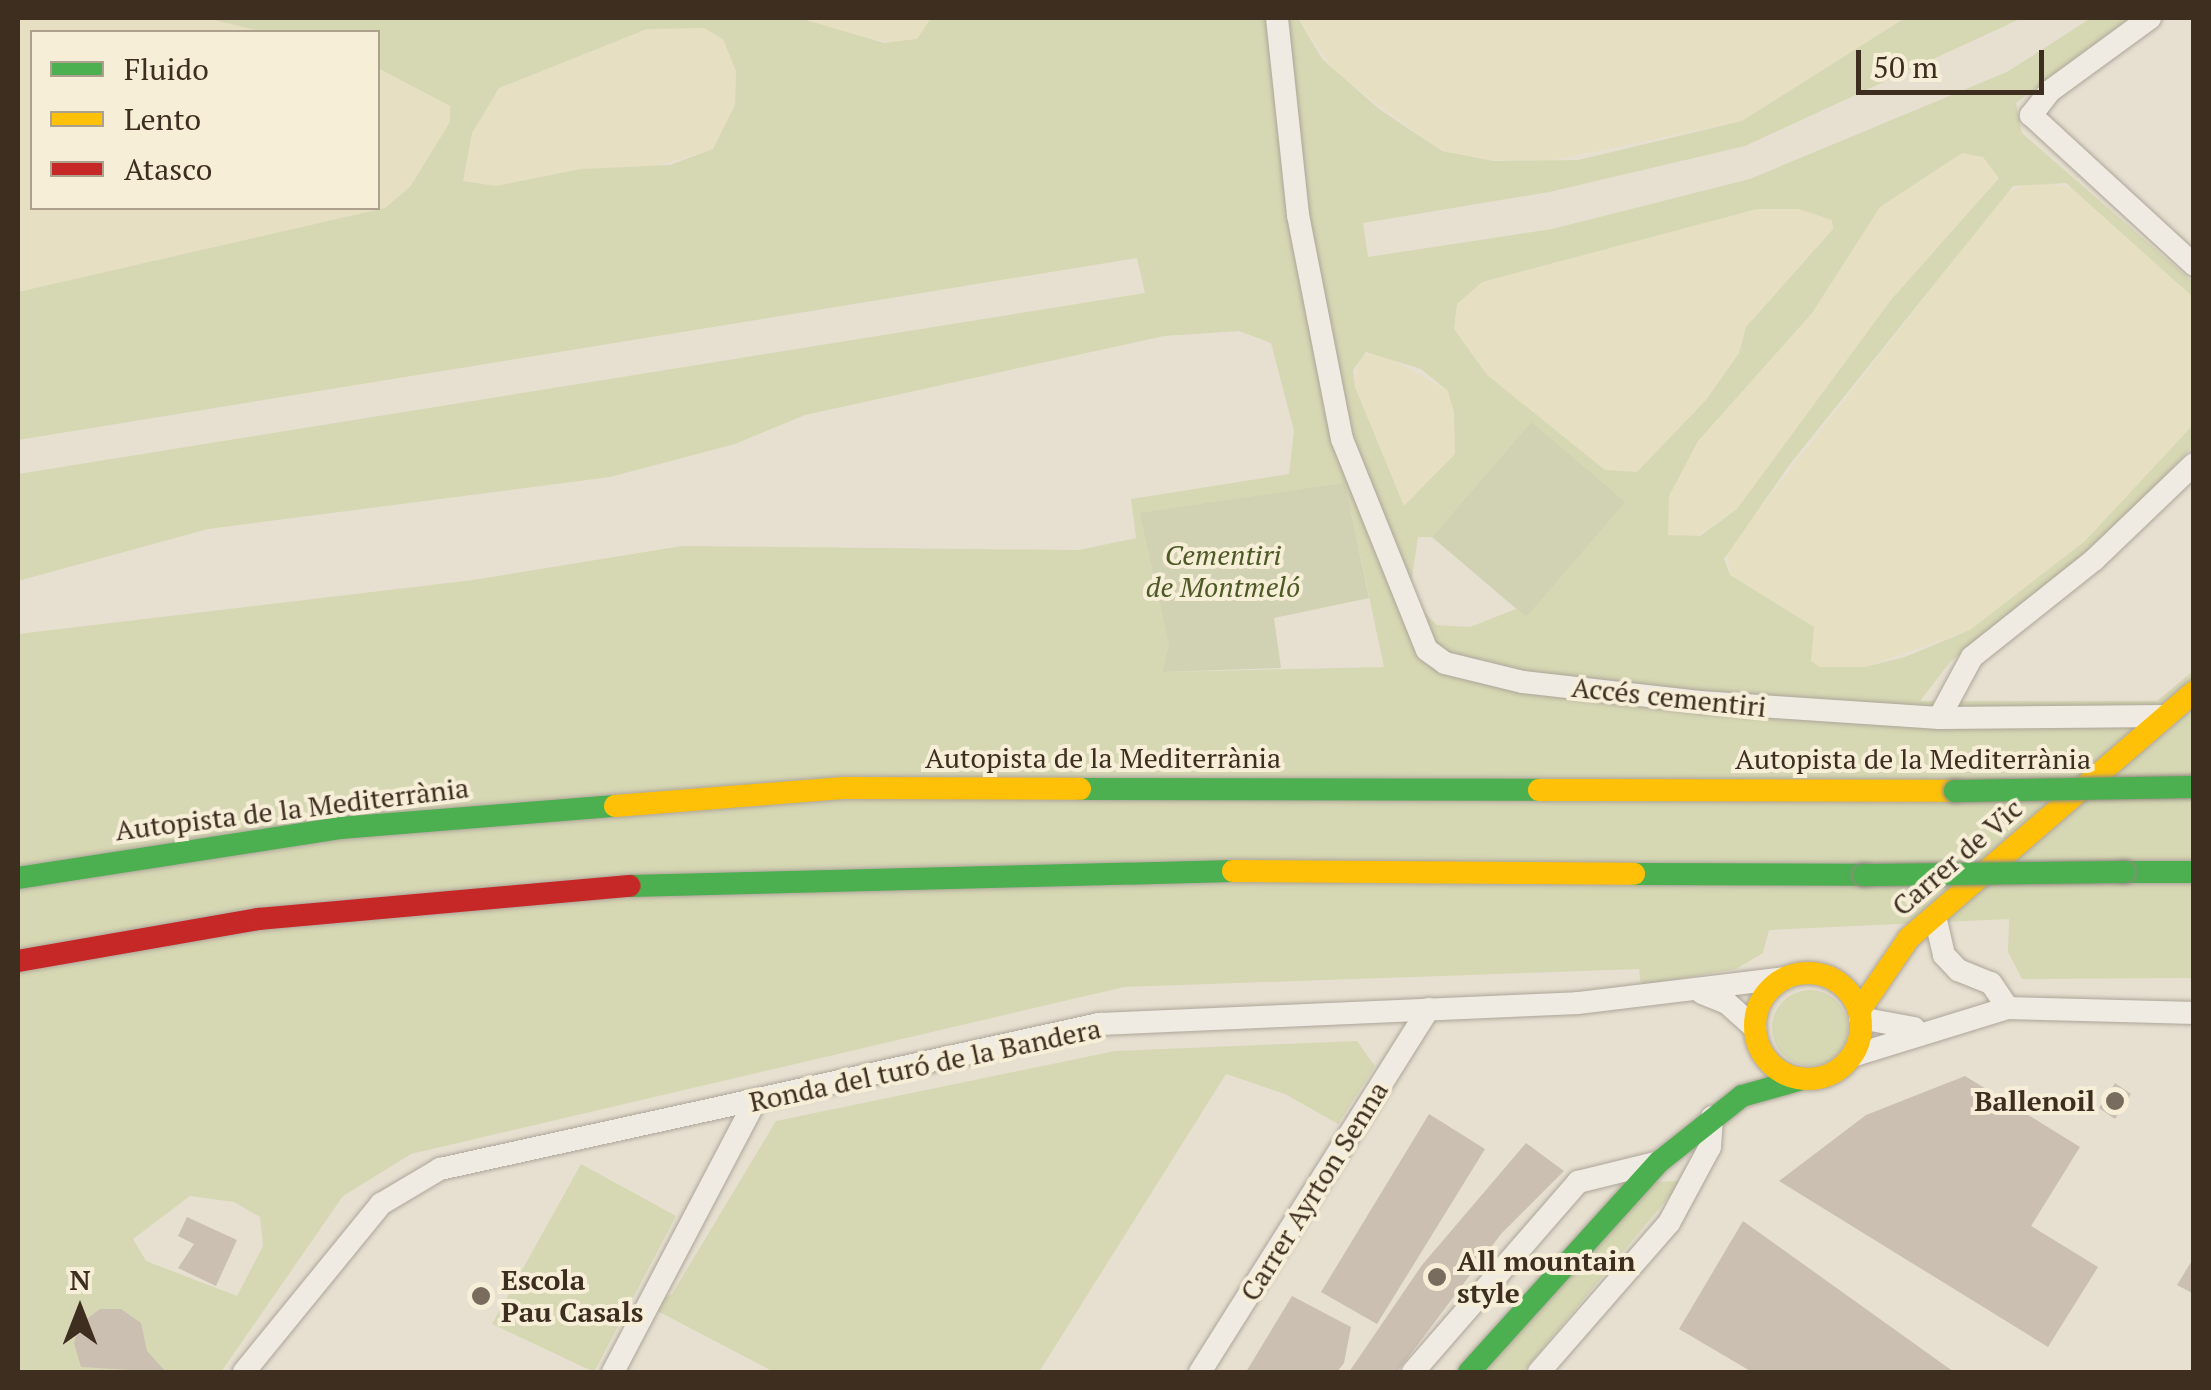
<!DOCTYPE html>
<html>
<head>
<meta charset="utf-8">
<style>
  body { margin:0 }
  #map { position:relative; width:2211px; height:1390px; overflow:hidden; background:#e7e0d1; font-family:"PT Serif",serif }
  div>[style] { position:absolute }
  .farmland>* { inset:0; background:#e6dfc2 }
  .green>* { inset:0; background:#d6d7b3 }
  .round { border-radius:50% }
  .cemetery>* { inset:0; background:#d1d1b3 }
  .building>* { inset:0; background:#cbbfb2 }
  .roads { filter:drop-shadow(0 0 2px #ada599) drop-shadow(0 0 2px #ada599) }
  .street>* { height:22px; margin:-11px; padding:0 11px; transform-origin:11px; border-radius:11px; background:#efebe3 }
  .fast>* { height:22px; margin:-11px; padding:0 11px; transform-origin:11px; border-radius:11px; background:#4caf50 }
  .slow>* { height:22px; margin:-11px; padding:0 11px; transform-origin:11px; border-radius:11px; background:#ffc107 }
  .slow>.ring { margin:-11px; padding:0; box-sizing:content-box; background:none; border:22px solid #ffc107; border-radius:50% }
  .jam>* { height:22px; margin:-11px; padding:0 11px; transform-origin:11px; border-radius:11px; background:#c62828 }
  .bridges { filter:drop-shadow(0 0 2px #928b80) drop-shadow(0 0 2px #928b80) }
  .fast-bridge>* { height:22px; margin:-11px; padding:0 11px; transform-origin:11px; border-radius:11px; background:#4caf50 }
  .dots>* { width:28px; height:28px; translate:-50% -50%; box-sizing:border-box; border:5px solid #f7eed8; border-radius:50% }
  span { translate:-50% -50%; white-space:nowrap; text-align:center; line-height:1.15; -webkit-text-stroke:8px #f7eed8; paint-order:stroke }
  .park-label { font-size:28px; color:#4d5a26; font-style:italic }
  .street-label { font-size:28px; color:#3d2e20 }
  .poi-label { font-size:28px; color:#3d2e20; font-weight:700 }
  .right { translate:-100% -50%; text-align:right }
  .left { translate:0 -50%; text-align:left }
  .frame { position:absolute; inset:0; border:20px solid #3d2e20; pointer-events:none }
  .legend { position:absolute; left:30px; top:30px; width:350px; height:180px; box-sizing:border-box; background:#f7eed8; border:2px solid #ada18e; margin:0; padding:12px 18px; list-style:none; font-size:30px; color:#3d2e20 }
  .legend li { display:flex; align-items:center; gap:20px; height:50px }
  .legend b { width:50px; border:2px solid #ada18e }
  .north { position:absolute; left:30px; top:1260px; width:100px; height:100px; -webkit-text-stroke:8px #f7eed8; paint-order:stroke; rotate:0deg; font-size:28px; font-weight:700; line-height:40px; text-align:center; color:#3d2e20 }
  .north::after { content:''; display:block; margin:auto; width:35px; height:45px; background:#3d2e20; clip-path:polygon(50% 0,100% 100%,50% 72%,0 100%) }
  .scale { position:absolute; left:1856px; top:50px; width:188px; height:45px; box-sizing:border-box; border:5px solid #3d2e20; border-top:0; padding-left:12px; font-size:30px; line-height:35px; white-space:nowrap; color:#3d2e20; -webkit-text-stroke:8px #f7eed8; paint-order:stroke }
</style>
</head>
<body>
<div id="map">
  <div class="farmland">
    <i style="clip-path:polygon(18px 18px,206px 18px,263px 32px,32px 32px,32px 208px,378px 208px,378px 68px,450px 106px,450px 122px,410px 187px,385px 208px,18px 292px)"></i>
    <i style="clip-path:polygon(799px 18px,931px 18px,917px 39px,900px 43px,834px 34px)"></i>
    <i style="clip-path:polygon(1298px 18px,1905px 18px,1742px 121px,1549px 161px,1466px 159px,1434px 146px,1335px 72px)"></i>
    <i style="clip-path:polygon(704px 28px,723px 38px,736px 71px,735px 105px,714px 149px,653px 167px,581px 169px,496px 186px,463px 181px,472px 133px,499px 88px,647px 29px)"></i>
    <i style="clip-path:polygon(1962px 153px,1983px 157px,1999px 177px,1891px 300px,1737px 509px,1692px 539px,1668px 535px,1669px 496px,1698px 441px,1812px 313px,1880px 207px)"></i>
    <i style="clip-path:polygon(2038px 180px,2074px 189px,2193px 297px,2193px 425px,2085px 541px,1970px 630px,1865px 667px,1819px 667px,1811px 661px,1813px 627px,1730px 575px,1727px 551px,2006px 193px)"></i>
    <i style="clip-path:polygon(1757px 209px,1799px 209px,1832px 219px,1833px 228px,1746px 327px,1739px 353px,1706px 400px,1637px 472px,1605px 470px,1487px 375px,1454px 329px,1457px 304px,1482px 282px)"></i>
    <i style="clip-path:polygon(1382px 354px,1448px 391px,1456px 423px,1455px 454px,1404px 506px,1354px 383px,1361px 355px)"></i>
  </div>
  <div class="green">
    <i style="clip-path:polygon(evenodd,206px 18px,799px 18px,884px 43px,917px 39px,931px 18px,1298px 18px,1322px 59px,1379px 109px,1442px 151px,1493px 161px,1578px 160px,1742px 121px,1905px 18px,2022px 18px,1745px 146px,1549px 192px,1363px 223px,1368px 257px,1552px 229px,1750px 179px,2007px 72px,2091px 18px,2129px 18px,2016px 103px,2022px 133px,2193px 282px,2193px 297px,2066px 183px,2013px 186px,1790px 464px,1724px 559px,1730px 575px,1814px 627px,1811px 661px,1819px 667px,1865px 667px,1905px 657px,1970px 630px,2085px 541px,2193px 425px,2193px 446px,2093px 552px,1950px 662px,1920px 701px,2157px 701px,2193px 671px,2193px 978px,2022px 979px,2008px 952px,2009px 919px,1769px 930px,1763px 953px,1736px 969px,1641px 985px,1639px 969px,1124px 987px,411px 1154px,343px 1196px,221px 1372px,18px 1372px,18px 634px,473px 580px,682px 546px,1079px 550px,1136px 538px,1131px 499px,1289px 474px,1294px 431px,1271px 343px,1239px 331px,1164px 336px,805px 415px,735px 444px,610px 477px,208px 529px,18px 581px,18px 474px,1145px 293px,1137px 258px,18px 440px,18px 292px,385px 208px,410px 187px,450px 122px,450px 106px,378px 68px,378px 32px,263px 32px,206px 18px,704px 28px,723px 39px,736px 71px,735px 105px,713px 149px,670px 165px,581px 169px,496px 186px,463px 181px,472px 133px,499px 88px,647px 29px,704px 28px,206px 18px,1962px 153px,1983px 157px,1999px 178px,1891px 300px,1737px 509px,1700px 536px,1668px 535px,1669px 496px,1698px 441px,1812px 313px,1880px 207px,1962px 153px,206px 18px,1757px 209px,1799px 209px,1832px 220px,1833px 229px,1746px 327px,1739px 353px,1706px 400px,1637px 472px,1605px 470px,1487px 375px,1454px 329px,1457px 304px,1482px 282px,1757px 209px,206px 18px,1366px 352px,1421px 369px,1448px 391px,1454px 413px,1455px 454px,1404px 506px,1355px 387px,1353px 370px,1366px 352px,206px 18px,1531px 422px,1526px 617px,1516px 609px,1470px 627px,1437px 625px,1409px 597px,1418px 537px,1432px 537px,1531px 422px,206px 18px,1345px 483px,1384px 667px,1164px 672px,1169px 644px,1345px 483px,206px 18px,190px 1196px,234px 1202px,260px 1217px,263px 1246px,237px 1296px,146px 1261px,133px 1239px,190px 1196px)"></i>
    <i class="round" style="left:1772px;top:990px;width:76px;height:76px"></i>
    <i style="clip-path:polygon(1357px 1041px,1375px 1066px,1338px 1124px,1285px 1094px,1226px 1074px,1039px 1372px,774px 1372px,648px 1306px,672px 1294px,776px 1121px,1115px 1051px)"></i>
    <i style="clip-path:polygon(581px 1164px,676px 1216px,594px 1372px,492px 1324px)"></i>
    <i style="clip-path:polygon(1682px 1181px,1523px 1372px,1483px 1372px,1647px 1182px)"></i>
  </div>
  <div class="cemetery">
    <i style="clip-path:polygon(1531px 422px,1625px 502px,1526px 617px,1432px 537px)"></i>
    <i style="clip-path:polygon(1345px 483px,1369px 598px,1274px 618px,1281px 668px,1163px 672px,1169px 644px,1140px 513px)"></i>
  </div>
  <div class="building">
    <i style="clip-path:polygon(1965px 1076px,2080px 1147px,2031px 1226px,2098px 1267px,2048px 1347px,1779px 1181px,1866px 1115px)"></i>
    <i style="clip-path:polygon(2115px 1083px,2131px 1094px,2115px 1119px,2099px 1108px)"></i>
    <i style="clip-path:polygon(1429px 1114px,1485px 1149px,1377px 1324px,1321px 1292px)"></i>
    <i style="clip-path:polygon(1526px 1143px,1564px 1171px,1501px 1234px,1397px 1372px,1349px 1372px,1422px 1265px)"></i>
    <i style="clip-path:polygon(187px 1217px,237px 1240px,216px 1286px,178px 1268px,194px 1244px,178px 1236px)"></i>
    <i style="clip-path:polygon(1743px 1221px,1954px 1372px,1752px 1372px,1679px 1329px)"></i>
    <i style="clip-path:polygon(2194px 1257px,2194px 1294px,2177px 1285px)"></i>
    <i style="clip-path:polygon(1292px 1296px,1351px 1327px,1344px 1363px,1337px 1372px,1246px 1372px)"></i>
    <i style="clip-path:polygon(121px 1309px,141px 1323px,147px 1351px,166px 1372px,81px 1367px,74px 1343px,80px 1324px,100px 1309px)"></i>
  </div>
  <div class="roads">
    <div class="street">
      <i style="left:1277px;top:18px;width:198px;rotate:83.9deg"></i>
      <i style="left:1298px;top:215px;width:228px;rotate:78.9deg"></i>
      <i style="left:1342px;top:439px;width:227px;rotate:68.1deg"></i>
      <i style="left:1427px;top:650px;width:22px;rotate:36deg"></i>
      <i style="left:1445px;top:663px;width:80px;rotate:13.7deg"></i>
      <i style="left:1523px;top:682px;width:178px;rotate:6.4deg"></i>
      <i style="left:1700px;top:702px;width:240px;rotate:3.8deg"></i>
      <i style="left:1939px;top:718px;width:227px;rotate:-0.5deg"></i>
      <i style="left:2150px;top:18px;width:124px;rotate:143.9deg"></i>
      <i style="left:2050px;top:91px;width:31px;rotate:128deg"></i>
      <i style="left:2031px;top:115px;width:222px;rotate:42.6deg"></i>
      <i style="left:1939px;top:718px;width:69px;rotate:-61.6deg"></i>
      <i style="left:1972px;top:657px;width:157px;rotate:-38.5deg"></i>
      <i style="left:2095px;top:559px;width:137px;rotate:-43.8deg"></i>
      <i style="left:1935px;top:916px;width:40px;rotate:77deg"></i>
      <i style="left:1944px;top:955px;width:21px;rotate:47deg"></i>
      <i style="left:1958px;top:970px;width:35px;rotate:22deg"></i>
      <i style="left:1991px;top:983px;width:30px;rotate:56deg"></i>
      <i style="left:1702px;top:993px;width:27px;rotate:22deg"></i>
      <i style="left:1727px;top:1003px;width:38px;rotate:42deg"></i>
      <i style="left:1860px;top:1018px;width:55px;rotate:10.5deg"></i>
      <i style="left:1852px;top:1056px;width:163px;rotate:-17.1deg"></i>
      <i style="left:2008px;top:1008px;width:186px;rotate:1.5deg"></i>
      <i style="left:244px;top:1372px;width:217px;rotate:-50.8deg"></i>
      <i style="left:381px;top:1204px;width:69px;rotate:-30.7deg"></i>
      <i style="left:440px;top:1169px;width:675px;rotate:-12.41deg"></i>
      <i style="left:1099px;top:1024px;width:479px;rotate:-2.5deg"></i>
      <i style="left:1578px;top:1003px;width:209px;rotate:-6.9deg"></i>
      <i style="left:613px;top:1372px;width:305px;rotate:-62.3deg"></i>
      <i style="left:1200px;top:1372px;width:429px;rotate:-57.8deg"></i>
      <i style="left:1413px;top:1372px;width:252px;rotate:-49deg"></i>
      <i style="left:1578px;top:1182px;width:83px;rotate:-13.9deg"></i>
      <i style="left:1539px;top:1372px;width:198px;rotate:-48.9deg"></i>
      <i style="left:1669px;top:1223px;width:86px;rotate:-61.7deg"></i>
      <i style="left:1710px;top:1147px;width:30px;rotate:-86deg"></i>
    </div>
    <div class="fast">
      <i style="left:1080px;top:789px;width:459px;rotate:0.1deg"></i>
      <i style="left:2124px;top:872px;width:70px"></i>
      <i style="left:1634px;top:874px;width:230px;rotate:0.2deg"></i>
      <i style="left:18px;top:878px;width:326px;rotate:-8.8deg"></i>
      <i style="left:340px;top:828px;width:276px;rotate:-4.6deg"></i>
      <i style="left:630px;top:886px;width:603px;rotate:-1.42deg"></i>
      <i style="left:1469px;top:1372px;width:283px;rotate:-47.9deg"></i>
      <i style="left:1659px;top:1162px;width:106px;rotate:-38.5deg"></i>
      <i style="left:1742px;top:1096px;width:62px;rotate:-15.8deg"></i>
    </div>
    <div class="slow">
      <i style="left:1539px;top:790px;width:416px;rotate:0.1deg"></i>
      <i style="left:615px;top:806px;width:229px;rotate:-4.5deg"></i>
      <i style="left:843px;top:788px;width:237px;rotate:0.2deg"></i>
      <i style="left:1233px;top:871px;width:401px;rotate:0.4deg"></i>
      <i class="ring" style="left:1755px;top:973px;width:84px;height:84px"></i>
      <i style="left:1859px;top:1011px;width:88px;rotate:-55.6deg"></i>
      <i style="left:1909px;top:938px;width:376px;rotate:-40.8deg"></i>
    </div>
    <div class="jam">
      <i style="left:18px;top:961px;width:244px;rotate:-9.9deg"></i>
      <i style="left:258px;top:919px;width:373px;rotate:-5.1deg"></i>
    </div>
  </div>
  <div class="bridges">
    <div class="fast-bridge">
      <i style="left:1955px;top:791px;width:239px;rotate:-1deg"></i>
      <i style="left:1864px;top:875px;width:260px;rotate:-0.7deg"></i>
    </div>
  </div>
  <div class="dots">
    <i style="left:2115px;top:1101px;background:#786c5e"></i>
    <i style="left:1437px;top:1277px;background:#786c5e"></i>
    <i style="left:481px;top:1296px;background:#786c5e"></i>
  </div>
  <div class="park-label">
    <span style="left:1223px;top:571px">Cementiri<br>de Montmeló</span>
  </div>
  <div class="street-label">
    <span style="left:1669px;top:697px;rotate:6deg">Accés cementiri</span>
    <span style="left:1103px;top:758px">Autopista de la Mediterrània</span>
    <span style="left:1913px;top:759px">Autopista de la Mediterrània</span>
    <span style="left:292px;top:809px;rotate:-7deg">Autopista de la Mediterrània</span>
    <span style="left:1957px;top:857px;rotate:-41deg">Carrer de Vic</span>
    <span style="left:925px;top:1065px;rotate:-12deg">Ronda del turó de la Bandera</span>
    <span style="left:1314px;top:1191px;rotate:-58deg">Carrer Ayrton Senna</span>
  </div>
  <div class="poi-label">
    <span class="right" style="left:2095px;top:1101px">Ballenoil</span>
    <span class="left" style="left:1457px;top:1277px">All mountain<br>style</span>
    <span class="left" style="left:501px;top:1296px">Escola<br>Pau Casals</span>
  </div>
  <div class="frame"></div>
  <ul class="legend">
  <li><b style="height:12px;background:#4caf50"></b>Fluido</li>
  <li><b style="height:12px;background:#ffc107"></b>Lento</li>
  <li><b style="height:12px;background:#c62828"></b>Atasco</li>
  </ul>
  <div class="north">N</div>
  <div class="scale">50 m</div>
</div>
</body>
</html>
